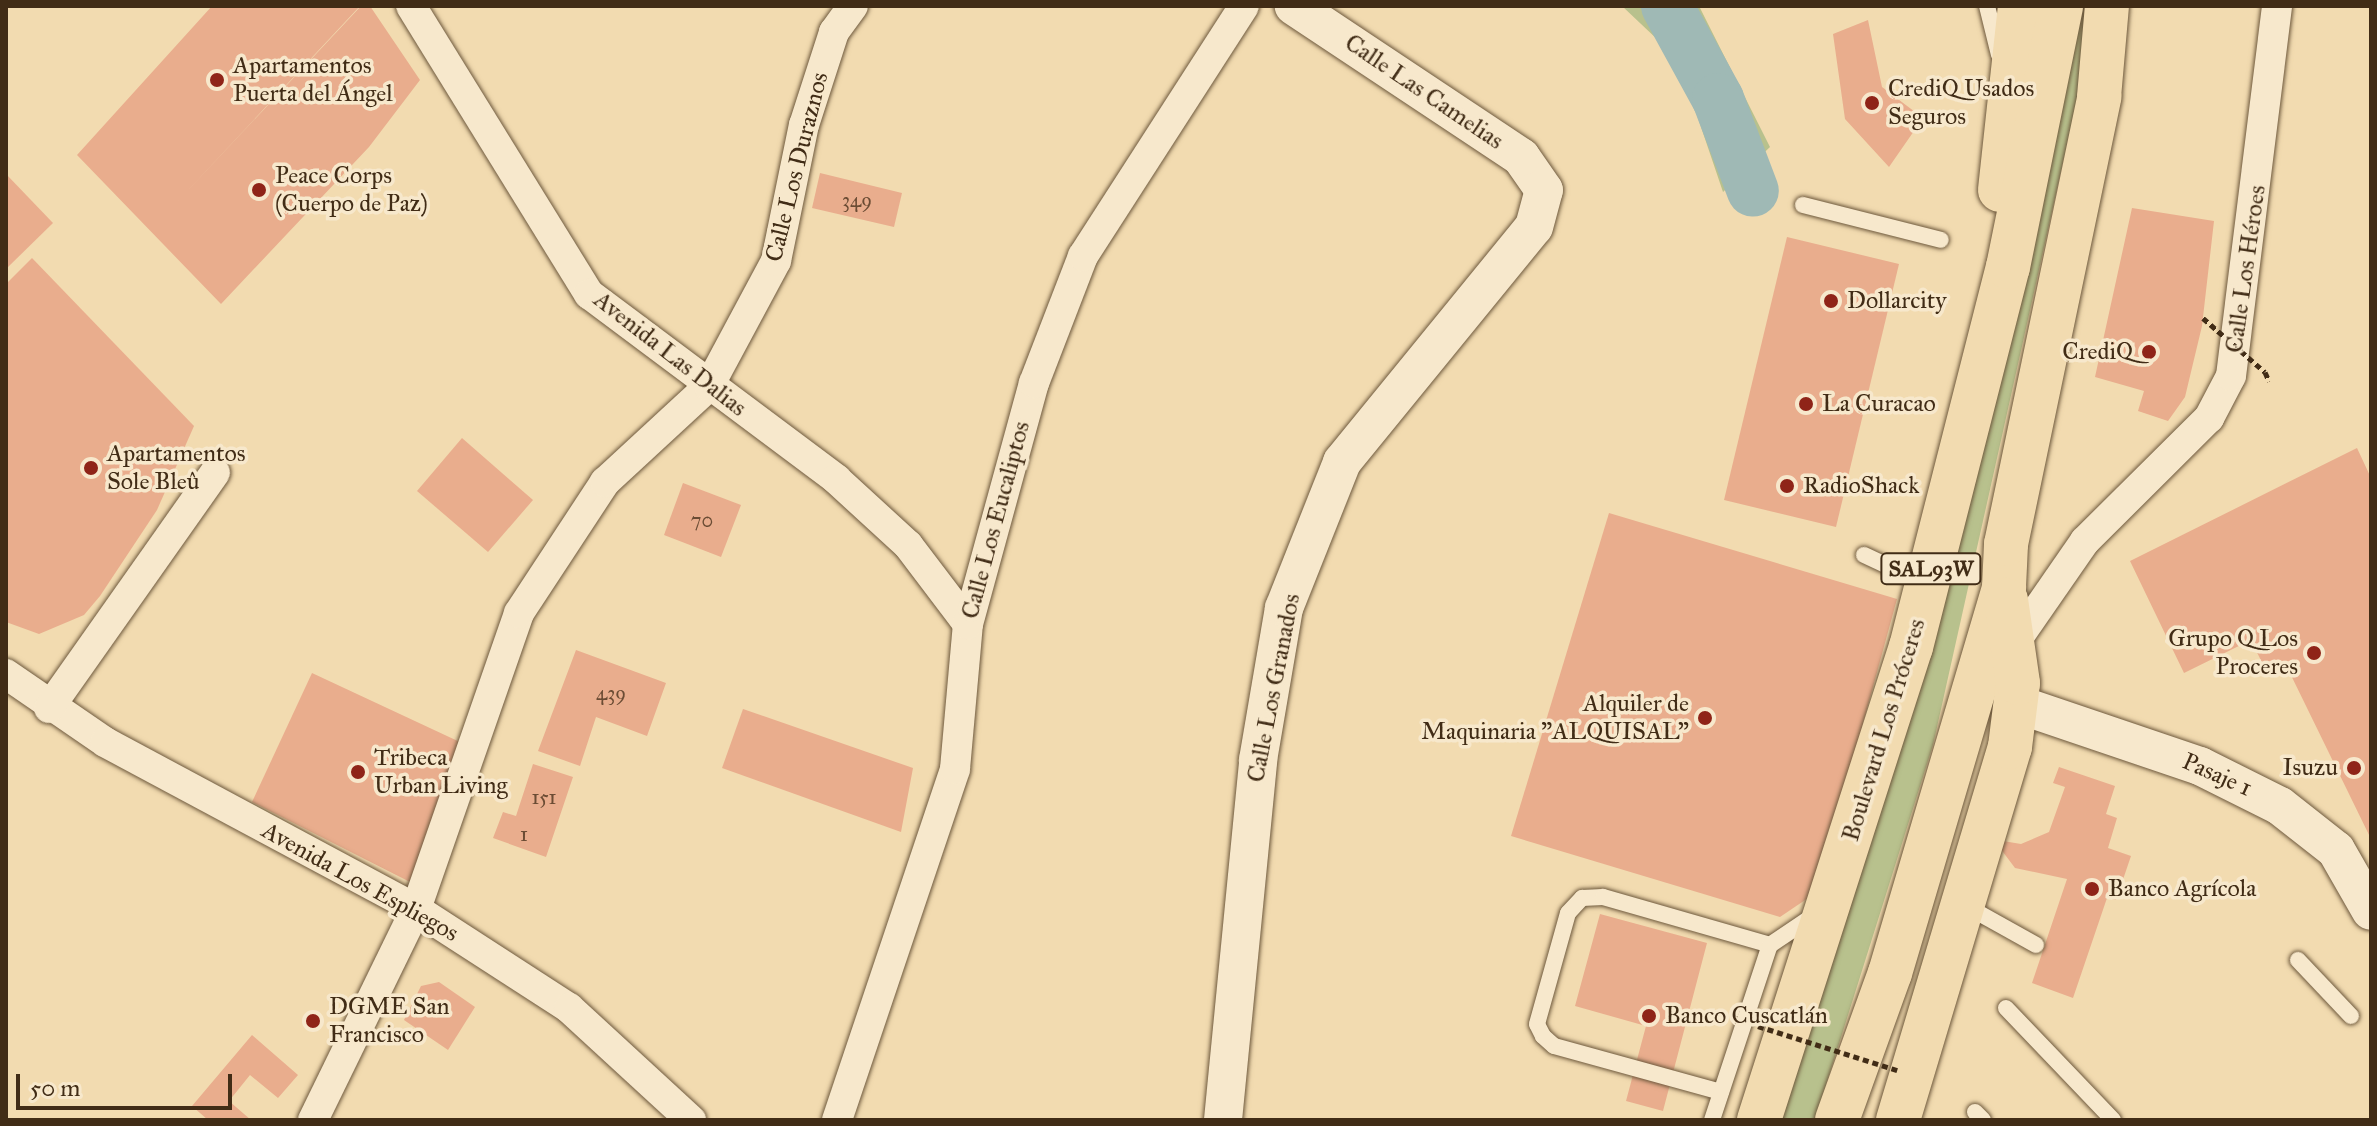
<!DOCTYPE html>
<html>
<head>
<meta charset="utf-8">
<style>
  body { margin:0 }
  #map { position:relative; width:2377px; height:1126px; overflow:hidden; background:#f2dbb0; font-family:"IM FELL Great Primer",serif }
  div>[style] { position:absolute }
  .green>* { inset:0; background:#b8c18d }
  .river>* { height:52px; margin:-26px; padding:0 26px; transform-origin:26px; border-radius:26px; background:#9fb9b5 }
  .building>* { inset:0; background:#e9ad8d }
  .path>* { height:5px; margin-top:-2.5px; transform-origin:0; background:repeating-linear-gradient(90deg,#412c16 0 6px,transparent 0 10px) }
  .roads { filter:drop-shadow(0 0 2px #6d583c) drop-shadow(0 0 2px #6d583c) }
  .service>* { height:16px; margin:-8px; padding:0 8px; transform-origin:8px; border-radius:8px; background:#f7e8cc }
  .minor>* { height:30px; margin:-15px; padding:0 15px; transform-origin:15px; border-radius:15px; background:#f7e8cc }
  .tertiary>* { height:38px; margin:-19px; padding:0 19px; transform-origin:19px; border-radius:19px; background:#f7e8cc }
  .trunk>* { height:44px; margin:-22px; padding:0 22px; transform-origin:22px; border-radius:22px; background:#f2dbb0 }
  .path-bridge>* { height:5px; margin-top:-2.5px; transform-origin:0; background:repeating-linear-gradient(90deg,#412c16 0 6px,transparent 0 10px) }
  .dots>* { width:22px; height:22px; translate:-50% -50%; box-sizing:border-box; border:4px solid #f7e8cc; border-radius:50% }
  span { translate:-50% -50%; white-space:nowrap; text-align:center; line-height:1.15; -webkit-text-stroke:7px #f7e8cc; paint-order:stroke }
  .number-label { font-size:20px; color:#6b4c34 }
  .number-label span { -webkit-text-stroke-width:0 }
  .shield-label span { padding:2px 6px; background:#f7e8cc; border:2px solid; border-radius:6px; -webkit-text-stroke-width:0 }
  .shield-label { font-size:22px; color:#412c16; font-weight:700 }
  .poi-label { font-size:24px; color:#412c16 }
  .left { translate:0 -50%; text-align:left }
  .right { translate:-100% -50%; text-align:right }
  .street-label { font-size:24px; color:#412c16 }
  .frame { position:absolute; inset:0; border:8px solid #412c16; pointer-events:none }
  .scale { position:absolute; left:16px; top:1074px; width:216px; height:36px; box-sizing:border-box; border:4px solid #412c16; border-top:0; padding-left:10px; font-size:24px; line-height:28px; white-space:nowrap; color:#412c16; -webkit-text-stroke:6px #f7e8cc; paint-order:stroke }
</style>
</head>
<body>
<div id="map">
  <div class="green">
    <i style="clip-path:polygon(1622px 6px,1699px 6px,1770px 147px,1723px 192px,1678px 59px)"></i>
    <i style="clip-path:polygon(2073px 6px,2091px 6px,2078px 95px,1933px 745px,1815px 1120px,1780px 1120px,1888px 784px)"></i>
  </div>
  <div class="river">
    <i style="left:1667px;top:6px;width:106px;rotate:61.3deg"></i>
    <i style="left:1718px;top:99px;width:98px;rotate:69.2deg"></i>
  </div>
  <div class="building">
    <i style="clip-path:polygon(212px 6px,360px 6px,177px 202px,361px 6px,370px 6px,420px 80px,369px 147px,221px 304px,77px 155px)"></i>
    <i style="clip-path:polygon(1868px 20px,1882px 87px,1923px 118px,1889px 167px,1845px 119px,1833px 34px)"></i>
    <i style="clip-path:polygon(820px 173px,902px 193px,894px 227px,812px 208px)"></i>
    <i style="clip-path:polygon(6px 174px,53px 223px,6px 269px)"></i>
    <i style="clip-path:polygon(2132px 208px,2214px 221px,2202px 326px,2185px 397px,2168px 421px,2138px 411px,2144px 391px,2095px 377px)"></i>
    <i style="clip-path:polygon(1787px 237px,1899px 264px,1836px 527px,1724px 500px)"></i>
    <i style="clip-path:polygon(32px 258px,194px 426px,157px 510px,100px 596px,84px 615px,39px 634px,6px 622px,6px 284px)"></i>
    <i style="clip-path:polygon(462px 438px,533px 500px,488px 552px,417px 491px)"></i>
    <i style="clip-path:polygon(2357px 448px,2371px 478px,2371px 839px,2286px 665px,2268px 675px,2251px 640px,2184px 673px,2130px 561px)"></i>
    <i style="clip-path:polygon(683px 483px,741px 505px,721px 557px,664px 535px)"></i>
    <i style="clip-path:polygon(1609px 513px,1897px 599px,1817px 892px,1780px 917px,1511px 836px)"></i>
    <i style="clip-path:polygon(576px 650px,666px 683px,647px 736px,596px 717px,580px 766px,538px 751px)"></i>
    <i style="clip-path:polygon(312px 673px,462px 743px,410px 882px,252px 802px)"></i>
    <i style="clip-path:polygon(743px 709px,913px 768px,901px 832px,722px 768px)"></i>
    <i style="clip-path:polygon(533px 764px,573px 777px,546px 857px,493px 838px,503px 812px,516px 816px)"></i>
    <i style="clip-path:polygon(2059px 767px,2115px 786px,2106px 814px,2117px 818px,2108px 848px,2131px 856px,2116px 900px,2107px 898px,2073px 998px,2032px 983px,2067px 879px,2015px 868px,2000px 848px,2003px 841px,2021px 844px,2049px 832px,2065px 787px,2053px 783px)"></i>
    <i style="clip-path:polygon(1600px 914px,1707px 943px,1663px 1111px,1626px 1101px,1646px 1026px,1575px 1006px)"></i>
    <i style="clip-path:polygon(439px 982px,475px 1007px,448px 1050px,404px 1020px,421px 986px)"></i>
    <i style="clip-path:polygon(252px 1035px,298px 1075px,278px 1098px,250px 1075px,229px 1101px,251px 1120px,208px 1120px,192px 1106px)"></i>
  </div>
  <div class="path">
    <i style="left:2265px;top:372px;width:10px;rotate:66deg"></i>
  </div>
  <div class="roads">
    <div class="service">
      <i style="left:1987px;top:6px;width:50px;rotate:76.2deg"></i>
      <i style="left:1803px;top:205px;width:142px;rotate:14.2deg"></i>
      <i style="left:1864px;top:555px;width:66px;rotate:25deg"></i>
      <i style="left:1966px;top:906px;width:80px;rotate:29.1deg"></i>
      <i style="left:2298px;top:960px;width:77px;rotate:46.6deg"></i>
      <i style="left:2006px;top:1008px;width:155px;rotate:46.3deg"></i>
      <i style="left:1721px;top:1092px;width:173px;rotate:-164.6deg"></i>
      <i style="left:1554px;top:1046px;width:15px;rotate:-138deg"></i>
      <i style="left:1543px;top:1036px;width:13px;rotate:-117deg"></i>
      <i style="left:1537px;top:1024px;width:115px;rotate:-74.4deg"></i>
      <i style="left:1568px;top:913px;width:21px;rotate:-47deg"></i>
      <i style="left:1582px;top:898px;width:21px;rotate:-3deg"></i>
      <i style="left:1603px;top:897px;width:174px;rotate:16deg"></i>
      <i style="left:1975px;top:1112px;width:11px;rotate:45deg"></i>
      <i style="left:1712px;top:1120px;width:184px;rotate:-71.7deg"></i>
      <i style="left:1770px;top:945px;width:55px;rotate:-34deg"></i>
    </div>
    <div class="minor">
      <i style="left:411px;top:6px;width:339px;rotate:58.3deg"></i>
      <i style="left:589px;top:294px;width:309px;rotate:36.8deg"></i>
      <i style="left:836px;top:479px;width:98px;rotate:42.5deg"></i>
      <i style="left:908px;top:545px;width:99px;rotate:52.8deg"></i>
      <i style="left:2013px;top:645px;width:126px;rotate:-55.3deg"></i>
      <i style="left:2085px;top:541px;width:175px;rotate:-44.8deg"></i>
      <i style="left:2209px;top:418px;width:47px;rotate:-62.4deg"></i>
      <i style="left:2231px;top:376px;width:373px;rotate:-82.9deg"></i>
      <i style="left:6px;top:674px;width:120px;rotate:34.5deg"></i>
      <i style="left:105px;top:742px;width:353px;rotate:28.2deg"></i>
      <i style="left:416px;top:909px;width:182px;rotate:32.9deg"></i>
      <i style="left:569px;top:1008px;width:166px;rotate:42.6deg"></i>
      <i style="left:49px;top:708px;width:288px;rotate:-54.8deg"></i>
      <i style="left:313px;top:1120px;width:235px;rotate:-64deg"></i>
      <i style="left:416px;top:909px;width:313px;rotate:-70.8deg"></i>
      <i style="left:519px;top:613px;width:157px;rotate:-56.7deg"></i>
      <i style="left:605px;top:482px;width:142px;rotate:-42.7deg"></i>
      <i style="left:709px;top:386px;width:142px;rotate:-61.8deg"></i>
      <i style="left:776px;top:261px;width:139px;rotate:-78.4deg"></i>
      <i style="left:804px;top:125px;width:98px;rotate:-72.1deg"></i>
      <i style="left:834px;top:32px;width:32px;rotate:-54deg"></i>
      <i style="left:837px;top:1120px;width:370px;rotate:-71.4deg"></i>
      <i style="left:955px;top:769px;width:146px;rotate:-84.9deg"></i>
      <i style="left:968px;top:624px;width:250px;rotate:-74.7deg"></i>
      <i style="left:1034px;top:383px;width:136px;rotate:-68.9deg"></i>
      <i style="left:1083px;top:256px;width:297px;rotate:-57.2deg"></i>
    </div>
    <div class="tertiary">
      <i style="left:2017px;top:704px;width:193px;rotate:18.7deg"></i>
      <i style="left:2200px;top:766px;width:89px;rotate:26.6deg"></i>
      <i style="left:2280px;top:806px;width:71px;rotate:38.2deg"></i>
      <i style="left:2336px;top:850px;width:70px;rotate:60.2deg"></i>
      <i style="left:1223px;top:1120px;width:362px;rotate:-84.4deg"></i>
      <i style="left:1258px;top:760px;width:154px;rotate:-80.3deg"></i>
      <i style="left:1284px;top:608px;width:157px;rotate:-68.3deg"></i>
      <i style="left:1342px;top:462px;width:303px;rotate:-50.8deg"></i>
      <i style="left:1534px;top:227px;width:38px;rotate:-75deg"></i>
      <i style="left:1544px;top:190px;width:40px;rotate:-124.9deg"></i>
      <i style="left:1521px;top:157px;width:273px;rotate:-146.4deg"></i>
    </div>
    <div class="trunk">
      <i style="left:2000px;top:190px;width:185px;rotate:-83.8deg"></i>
      <i style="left:1759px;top:1120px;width:497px;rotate:-72.2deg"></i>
      <i style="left:1911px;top:647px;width:392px;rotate:-75.7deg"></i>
      <i style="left:2008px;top:267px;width:266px;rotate:-78.5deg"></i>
      <i style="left:1837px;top:1120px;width:156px;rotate:-70.2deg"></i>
      <i style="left:1890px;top:973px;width:402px;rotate:-73.5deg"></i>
      <i style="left:2004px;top:587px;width:43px;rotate:-87.3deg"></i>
      <i style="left:2006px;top:544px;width:457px;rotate:-78.2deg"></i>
      <i style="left:2099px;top:97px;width:91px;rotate:-85deg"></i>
      <i style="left:1898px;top:1120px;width:389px;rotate:-73.3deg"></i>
      <i style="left:2010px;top:747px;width:64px;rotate:-82.9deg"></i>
      <i style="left:2018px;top:683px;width:84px;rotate:-98.2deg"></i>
    </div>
  </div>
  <div class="path-bridge">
    <i style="left:2203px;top:318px;width:82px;rotate:41.1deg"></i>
    <i style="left:1758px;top:1026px;width:146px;rotate:17.6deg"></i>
  </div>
  <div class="dots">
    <i style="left:217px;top:80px;background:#8f2418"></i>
    <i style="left:1872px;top:103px;background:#8f2418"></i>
    <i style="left:259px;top:190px;background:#8f2418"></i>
    <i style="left:1831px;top:301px;background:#8f2418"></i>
    <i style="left:2149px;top:352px;background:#8f2418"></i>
    <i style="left:1806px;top:404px;background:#8f2418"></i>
    <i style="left:91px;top:468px;background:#8f2418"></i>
    <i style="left:1787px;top:486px;background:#8f2418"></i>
    <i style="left:2314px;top:653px;background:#8f2418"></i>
    <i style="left:1705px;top:718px;background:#8f2418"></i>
    <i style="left:2354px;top:768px;background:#8f2418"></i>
    <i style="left:358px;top:772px;background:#8f2418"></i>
    <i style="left:2092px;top:889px;background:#8f2418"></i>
    <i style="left:1649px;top:1016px;background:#8f2418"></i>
    <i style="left:313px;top:1021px;background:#8f2418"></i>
  </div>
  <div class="number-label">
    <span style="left:857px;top:200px">349</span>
    <span style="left:702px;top:520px">70</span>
    <span style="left:611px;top:693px">439</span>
    <span style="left:544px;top:797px">151</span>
    <span style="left:524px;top:834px">1</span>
  </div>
  <div class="shield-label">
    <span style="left:1931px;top:569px">SAL93W</span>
  </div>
  <div class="poi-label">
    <span class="left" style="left:233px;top:80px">Apartamentos<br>Puerta del Ángel</span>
    <span class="left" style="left:1888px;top:103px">CrediQ Usados<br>Seguros</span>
    <span class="left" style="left:275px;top:190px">Peace Corps<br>(Cuerpo de Paz)</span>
    <span class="left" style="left:1847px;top:301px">Dollarcity</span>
    <span class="right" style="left:2133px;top:352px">CrediQ</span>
    <span class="left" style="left:1822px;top:404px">La Curacao</span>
    <span class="left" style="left:107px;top:468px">Apartamentos<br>Sole Bleû</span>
    <span class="left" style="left:1803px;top:486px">RadioShack</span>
    <span class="right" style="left:2298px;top:653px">Grupo Q Los<br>Proceres</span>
    <span class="right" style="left:1689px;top:718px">Alquiler de<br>Maquinaria "ALQUISAL"</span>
    <span class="left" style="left:374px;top:772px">Tribeca<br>Urban Living</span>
    <span class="right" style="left:2338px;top:768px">Isuzu</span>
    <span class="left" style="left:2108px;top:889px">Banco Agrícola</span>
    <span class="left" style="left:329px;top:1021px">DGME San<br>Francisco</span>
    <span class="left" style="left:1665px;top:1016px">Banco Cuscatlán</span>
  </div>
  <div class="street-label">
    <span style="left:1424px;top:92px;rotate:34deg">Calle Las Camelias</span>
    <span style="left:797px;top:167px;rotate:-76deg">Calle Los Duraznos</span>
    <span style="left:2246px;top:269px;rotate:-82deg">Calle Los Héroes</span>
    <span style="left:670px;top:354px;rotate:38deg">Avenida Las Dalias</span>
    <span style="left:996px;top:520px;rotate:-75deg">Calle Los Eucaliptos</span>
    <span style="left:1274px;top:688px;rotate:-79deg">Calle Los Granados</span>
    <span style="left:1884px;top:730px;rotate:-73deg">Boulevard Los Próceres</span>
    <span style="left:2217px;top:775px;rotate:24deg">Pasaje 1</span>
    <span style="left:360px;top:882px;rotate:29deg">Avenida Los Espliegos</span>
  </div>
  <div class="frame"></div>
  <div class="scale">50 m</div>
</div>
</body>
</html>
